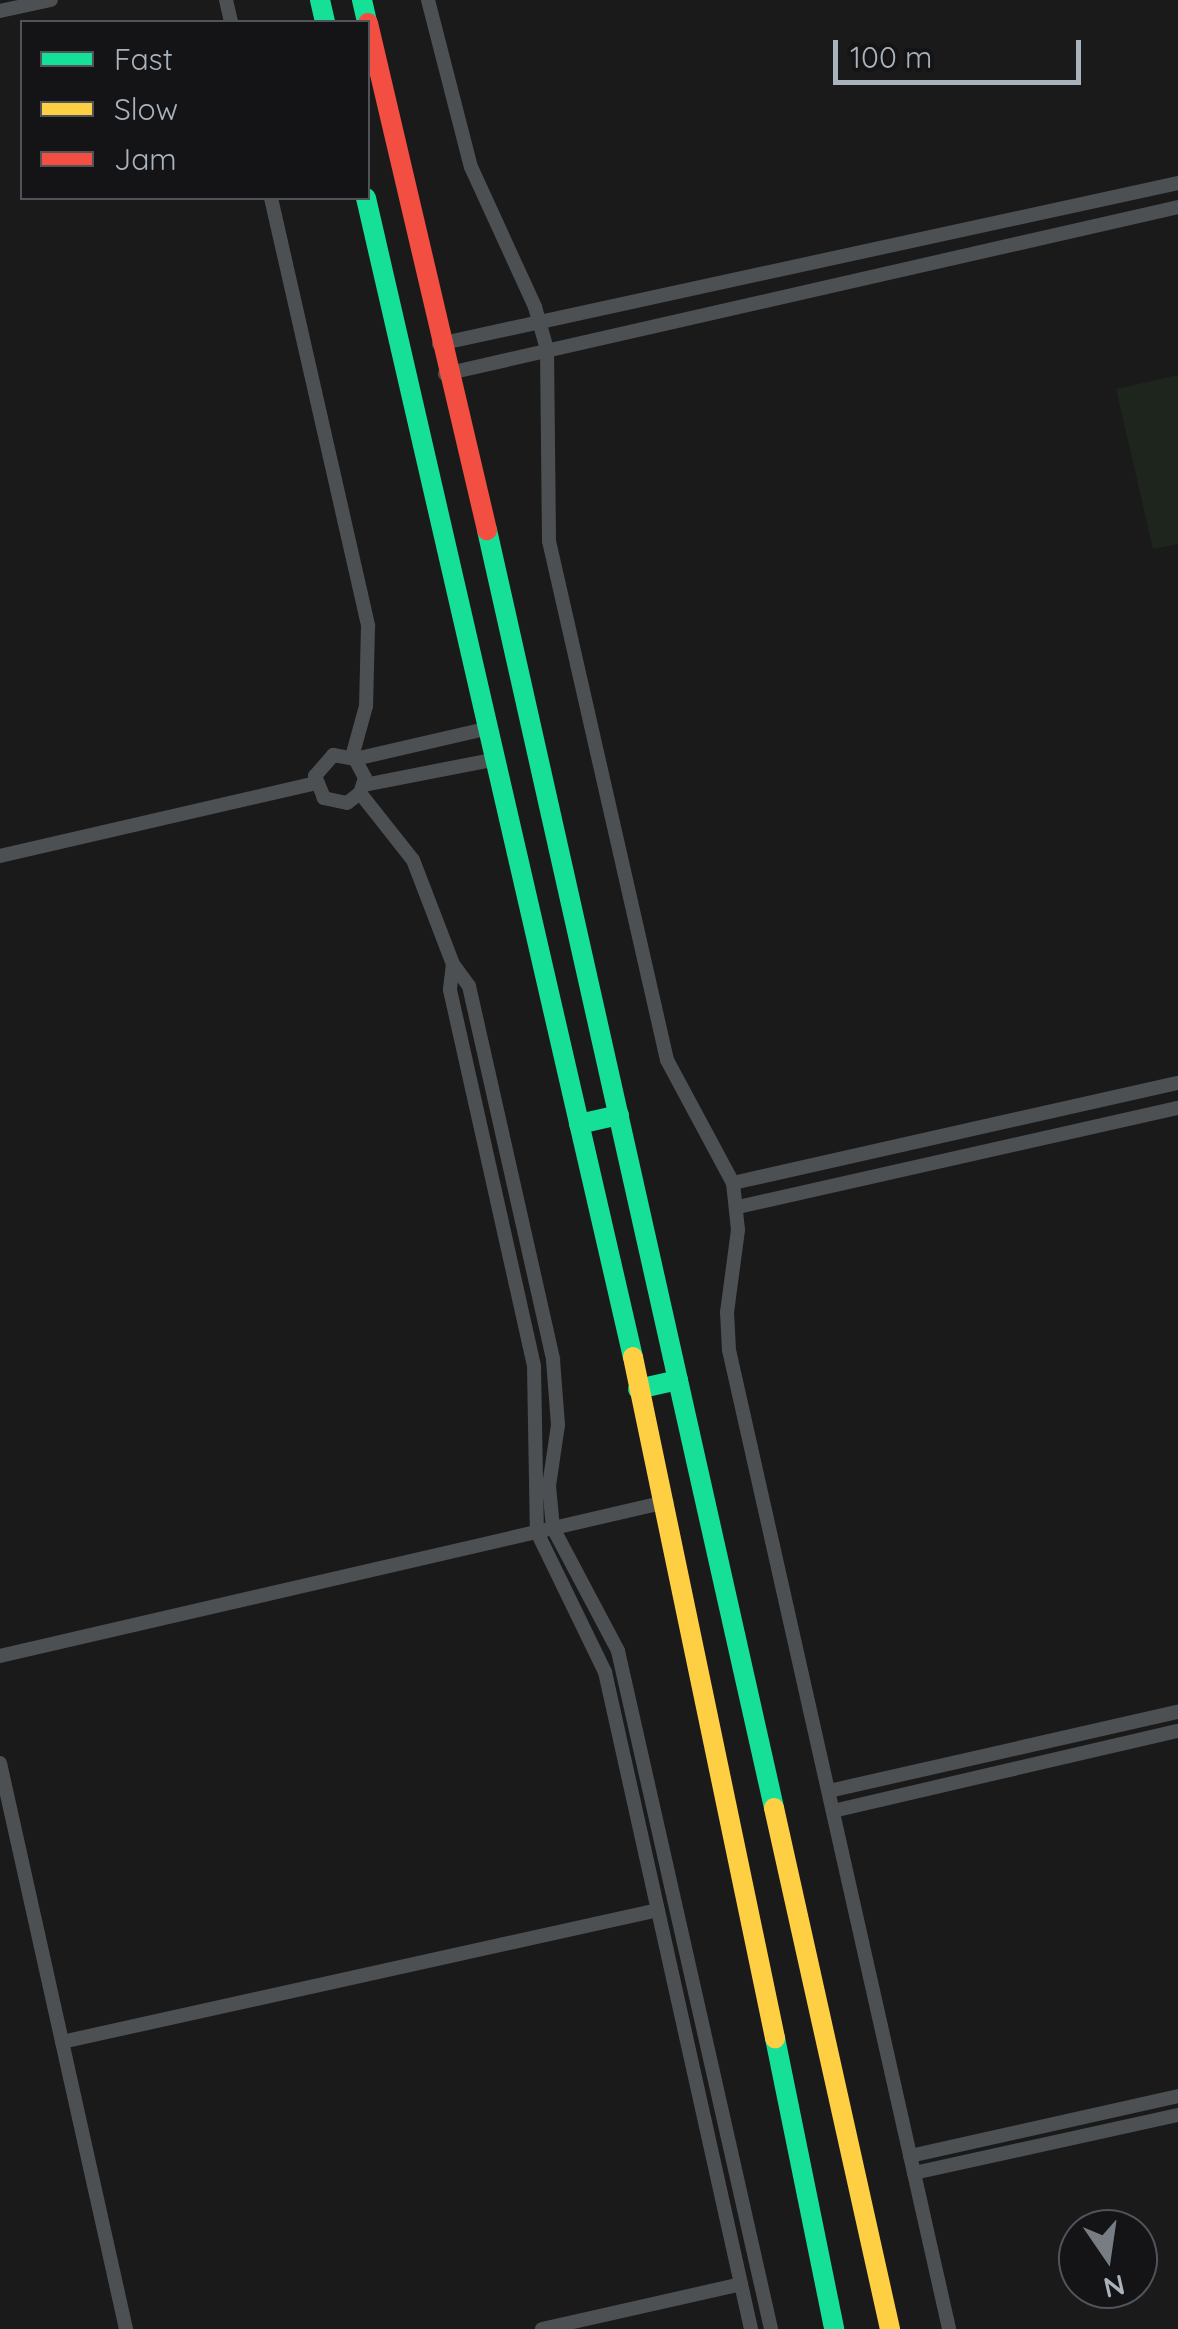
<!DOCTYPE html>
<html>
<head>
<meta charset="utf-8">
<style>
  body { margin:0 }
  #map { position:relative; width:1178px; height:2329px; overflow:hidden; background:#1a1a1a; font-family:Quicksand,sans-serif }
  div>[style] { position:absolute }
  .green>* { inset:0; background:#1d251d }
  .street>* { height:14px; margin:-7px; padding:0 7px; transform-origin:7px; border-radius:7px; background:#4d5053 }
  .fast>* { height:20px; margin:-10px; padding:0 10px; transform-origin:10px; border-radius:10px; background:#16e098 }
  .slow>* { height:20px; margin:-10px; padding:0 10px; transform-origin:10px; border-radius:10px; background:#ffcf43 }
  .jam>* { height:20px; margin:-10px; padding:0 10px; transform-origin:10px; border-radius:10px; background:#f24e42 }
  span { translate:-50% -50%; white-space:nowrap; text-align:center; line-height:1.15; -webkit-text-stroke:8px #141416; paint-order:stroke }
  .legend { position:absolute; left:20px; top:20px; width:350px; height:180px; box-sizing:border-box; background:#141416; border:2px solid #505358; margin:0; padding:12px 18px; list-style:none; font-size:30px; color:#aab2bb }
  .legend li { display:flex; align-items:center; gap:20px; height:50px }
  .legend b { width:50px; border:2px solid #505358 }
  .north { position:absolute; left:1058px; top:2209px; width:100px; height:100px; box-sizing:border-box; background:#141416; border:2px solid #505358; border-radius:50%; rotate:167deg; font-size:28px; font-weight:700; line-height:40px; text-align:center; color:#aab2bb }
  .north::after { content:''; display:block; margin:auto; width:35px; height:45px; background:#787d83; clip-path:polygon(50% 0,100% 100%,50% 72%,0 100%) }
  .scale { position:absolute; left:833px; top:40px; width:248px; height:45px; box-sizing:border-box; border:5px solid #aab2bb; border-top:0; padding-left:12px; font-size:30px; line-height:35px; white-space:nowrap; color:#aab2bb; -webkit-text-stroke:8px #141416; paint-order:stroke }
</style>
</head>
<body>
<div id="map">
  <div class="green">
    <i style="clip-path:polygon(1178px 375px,1178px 544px,1153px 549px,1116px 389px)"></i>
  </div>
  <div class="street">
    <i style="left:226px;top:0;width:23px;rotate:77deg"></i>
    <i style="left:428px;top:0;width:172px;rotate:75.6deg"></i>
    <i style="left:471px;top:167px;width:154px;rotate:65.4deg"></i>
    <i style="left:535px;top:307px;width:44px;rotate:74.1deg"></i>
    <i style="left:547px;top:349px;width:192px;rotate:89.4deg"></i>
    <i style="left:549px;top:541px;width:532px;rotate:77.19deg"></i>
    <i style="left:667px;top:1060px;width:140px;rotate:61.8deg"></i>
    <i style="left:733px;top:1183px;width:47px;rotate:83.9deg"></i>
    <i style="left:738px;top:1230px;width:83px;rotate:97.6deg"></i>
    <i style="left:727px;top:1312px;width:38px;rotate:87deg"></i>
    <i style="left:729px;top:1350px;width:1003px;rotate:77.33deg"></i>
    <i style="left:0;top:11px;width:52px;rotate:-12.2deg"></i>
    <i style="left:271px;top:198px;width:439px;rotate:77.2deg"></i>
    <i style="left:368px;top:626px;width:80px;rotate:91.4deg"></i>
    <i style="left:366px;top:706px;width:53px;rotate:105.4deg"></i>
    <i style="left:439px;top:344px;width:756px;rotate:-12.29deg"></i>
    <i style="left:445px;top:374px;width:752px;rotate:-12.83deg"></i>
    <i style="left:355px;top:759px;width:21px;rotate:62deg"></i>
    <i style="left:365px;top:778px;width:16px;rotate:108deg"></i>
    <i style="left:360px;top:793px;width:16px;rotate:142deg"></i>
    <i style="left:347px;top:803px;width:24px;rotate:-168deg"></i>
    <i style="left:324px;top:798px;width:24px;rotate:-112deg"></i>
    <i style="left:315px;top:776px;width:28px;rotate:-49deg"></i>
    <i style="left:333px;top:755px;width:22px;rotate:10deg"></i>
    <i style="left:355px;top:759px;width:138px;rotate:-13deg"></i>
    <i style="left:364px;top:785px;width:135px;rotate:-11.1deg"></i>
    <i style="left:360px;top:793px;width:85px;rotate:51.7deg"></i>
    <i style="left:413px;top:860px;width:111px;rotate:69deg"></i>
    <i style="left:453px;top:964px;width:27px;rotate:54deg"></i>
    <i style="left:469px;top:986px;width:383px;rotate:77.3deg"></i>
    <i style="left:553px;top:1360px;width:65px;rotate:85.6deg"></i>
    <i style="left:558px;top:1425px;width:62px;rotate:98.4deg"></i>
    <i style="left:549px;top:1486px;width:42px;rotate:84.6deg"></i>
    <i style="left:553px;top:1528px;width:139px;rotate:62.1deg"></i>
    <i style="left:618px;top:1651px;width:695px;rotate:77.28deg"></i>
    <i style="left:0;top:856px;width:323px;rotate:-13deg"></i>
    <i style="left:453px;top:964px;width:26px;rotate:97deg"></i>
    <i style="left:450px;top:990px;width:385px;rotate:77.4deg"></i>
    <i style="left:534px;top:1366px;width:166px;rotate:89deg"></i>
    <i style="left:537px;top:1532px;width:156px;rotate:64.1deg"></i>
    <i style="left:605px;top:1672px;width:673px;rotate:77.47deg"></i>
    <i style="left:733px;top:1183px;width:456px;rotate:-12.7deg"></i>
    <i style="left:738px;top:1207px;width:451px;rotate:-12.7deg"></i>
    <i style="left:0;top:1656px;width:684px;rotate:-13.02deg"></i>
    <i style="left:0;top:1763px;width:580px;rotate:77.45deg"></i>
    <i style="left:829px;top:1791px;width:358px;rotate:-12.8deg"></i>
    <i style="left:833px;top:1811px;width:354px;rotate:-13.1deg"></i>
    <i style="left:62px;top:2042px;width:610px;rotate:-12.49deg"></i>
    <i style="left:910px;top:2156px;width:275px;rotate:-12.6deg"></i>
    <i style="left:914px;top:2173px;width:270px;rotate:-12.4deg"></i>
    <i style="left:542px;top:2329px;width:204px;rotate:-12.7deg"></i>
  </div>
  <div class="fast">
    <i style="left:320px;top:0;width:23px;rotate:77deg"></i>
    <i style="left:362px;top:0;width:23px;rotate:77deg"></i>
    <i style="left:366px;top:198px;width:1189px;rotate:77.03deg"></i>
    <i style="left:487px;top:530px;width:1310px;rotate:77.34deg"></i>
    <i style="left:579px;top:1124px;width:41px;rotate:-12.7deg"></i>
    <i style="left:638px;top:1389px;width:41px;rotate:-12.7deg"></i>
    <i style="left:775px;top:2038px;width:297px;rotate:78.5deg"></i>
  </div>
  <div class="slow">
    <i style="left:633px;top:1357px;width:696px;rotate:78.22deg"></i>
    <i style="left:774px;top:1808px;width:534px;rotate:77.45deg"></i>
  </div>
  <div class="jam">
    <i style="left:368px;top:23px;width:521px;rotate:76.79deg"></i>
  </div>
  <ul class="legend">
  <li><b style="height:12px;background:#16e098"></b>Fast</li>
  <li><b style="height:12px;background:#ffcf43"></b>Slow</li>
  <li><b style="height:12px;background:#f24e42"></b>Jam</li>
  </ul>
  <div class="north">N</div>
  <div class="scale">100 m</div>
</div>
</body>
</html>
